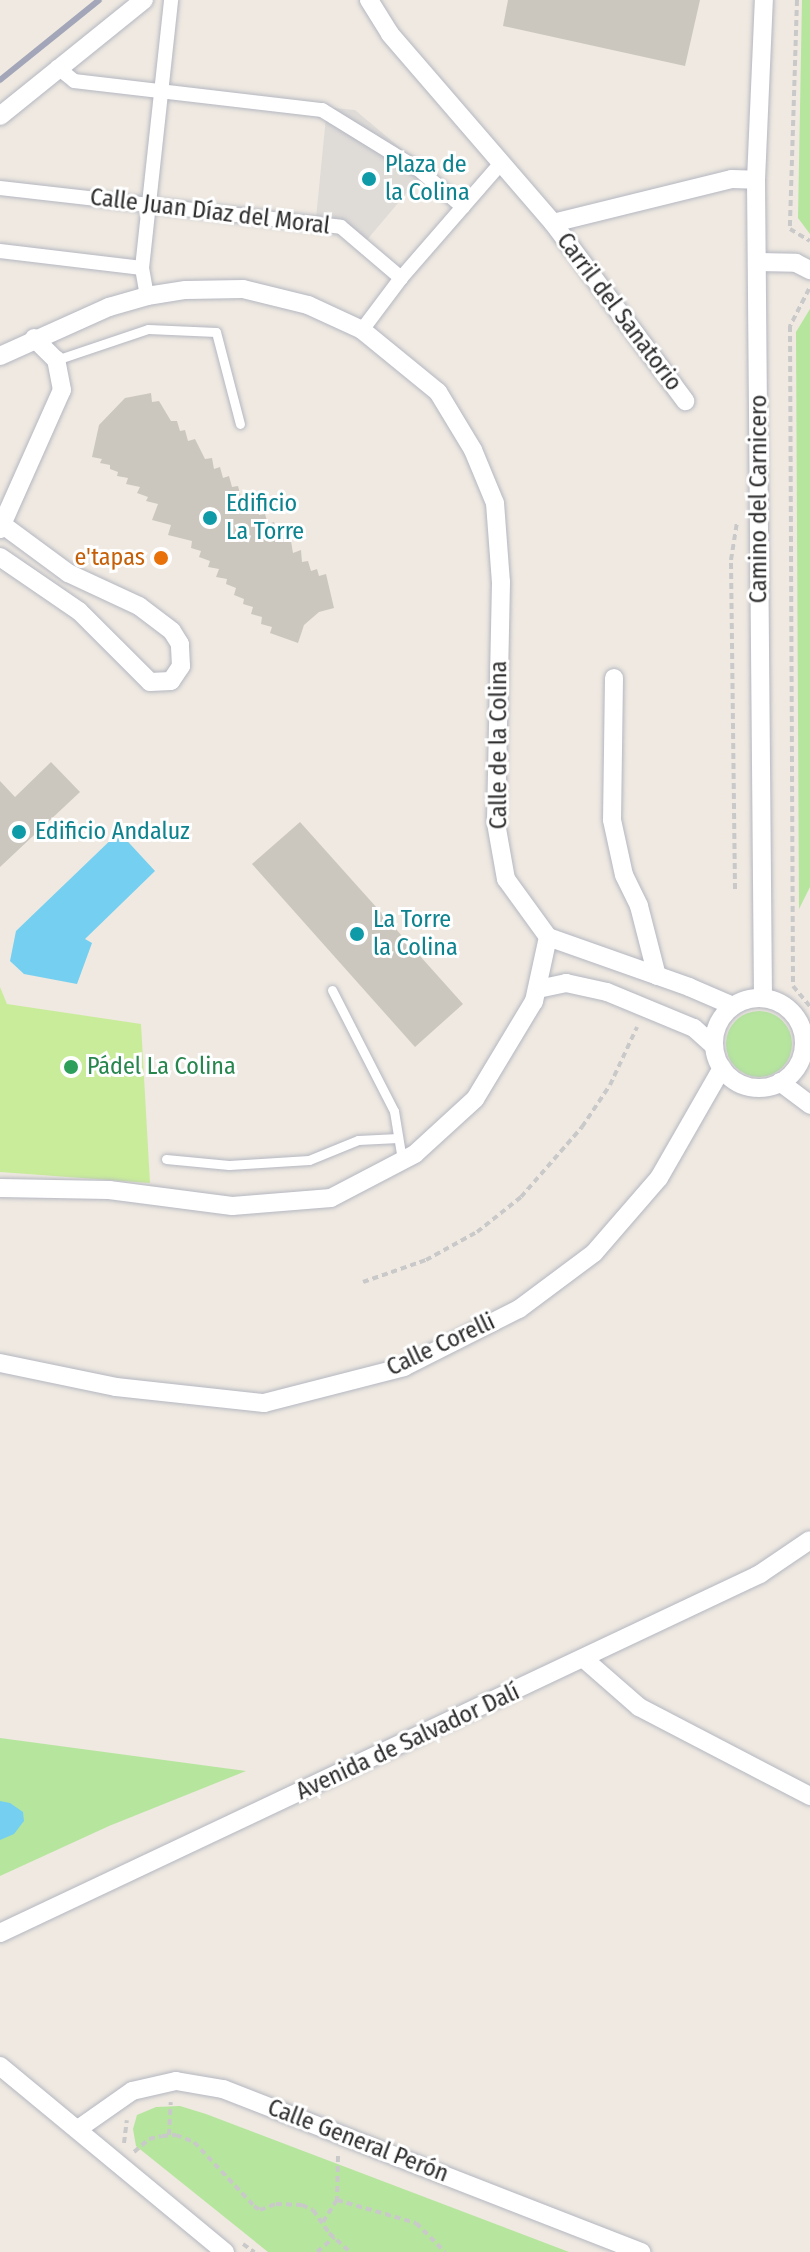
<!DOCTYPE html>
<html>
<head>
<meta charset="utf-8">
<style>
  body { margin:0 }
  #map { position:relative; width:810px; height:2252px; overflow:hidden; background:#efe9e1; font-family:"Fira Sans Condensed",sans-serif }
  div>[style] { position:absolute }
  .green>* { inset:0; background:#b6e59e }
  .round { border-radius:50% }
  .pitch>* { inset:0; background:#c9ec9a }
  .plaza>* { inset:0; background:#dfdcd8 }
  .water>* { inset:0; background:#75cff0 }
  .building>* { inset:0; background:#cbc7bf }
  .path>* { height:4px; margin-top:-2px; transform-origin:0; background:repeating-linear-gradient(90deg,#c9c9c9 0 6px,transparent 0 10px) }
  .roads { filter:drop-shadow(0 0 2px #b4b7c1) drop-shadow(0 0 2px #b4b7c1) }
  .service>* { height:9px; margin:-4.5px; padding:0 4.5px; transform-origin:4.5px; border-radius:4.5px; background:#fff }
  .pedestrian>* { height:14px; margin:-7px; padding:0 7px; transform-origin:7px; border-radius:7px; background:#fff }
  .minor>* { height:18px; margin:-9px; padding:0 9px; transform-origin:9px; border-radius:9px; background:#fff }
  .minor>.ring { margin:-9px; padding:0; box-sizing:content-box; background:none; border:18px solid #fff; border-radius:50% }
  .rail>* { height:6px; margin:-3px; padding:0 3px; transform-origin:3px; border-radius:3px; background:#a3a6b8 }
  .dots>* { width:22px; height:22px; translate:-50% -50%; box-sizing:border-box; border:4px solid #fff; border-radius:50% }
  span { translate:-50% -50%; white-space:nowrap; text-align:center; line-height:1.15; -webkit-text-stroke:6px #fff; paint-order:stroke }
  .culture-label { font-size:24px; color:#0d838f }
  .left { translate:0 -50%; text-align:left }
  .street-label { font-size:24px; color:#2e2e2e }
  .food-label { font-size:24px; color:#c56008 }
  .right { translate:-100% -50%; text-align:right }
  .leisure-label { font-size:24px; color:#27864d }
</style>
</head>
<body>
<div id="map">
  <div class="green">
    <i style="clip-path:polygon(802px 0,810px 0,810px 234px,798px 218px)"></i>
    <i style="clip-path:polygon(810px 309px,810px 887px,799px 909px,796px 332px)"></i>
    <i class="round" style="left:726px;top:1011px;width:66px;height:66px"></i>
    <i style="clip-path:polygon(0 1738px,246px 1771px,109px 1826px,0 1876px)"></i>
    <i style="clip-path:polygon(180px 2106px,206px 2114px,569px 2252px,268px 2252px,136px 2146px,133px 2129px,137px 2115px,156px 2107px)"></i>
  </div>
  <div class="pitch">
    <i style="clip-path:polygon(0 987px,7px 1004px,141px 1024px,150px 1183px,0 1172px)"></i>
  </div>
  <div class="plaza">
    <i style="clip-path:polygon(322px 107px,355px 110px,430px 173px,420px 177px,366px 241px,316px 218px,326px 117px)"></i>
  </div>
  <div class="water">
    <i style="clip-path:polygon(119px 832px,155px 871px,85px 939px,92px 943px,77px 984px,24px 974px,10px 961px,16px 931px)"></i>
    <i style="clip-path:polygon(0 1801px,10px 1803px,23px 1812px,24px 1821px,14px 1834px,0 1840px)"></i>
  </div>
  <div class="building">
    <i style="clip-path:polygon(508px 0,700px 0,685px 66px,503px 26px)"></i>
    <i style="clip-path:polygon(151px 393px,152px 402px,159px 401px,171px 421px,177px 421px,180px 431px,185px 430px,188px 441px,195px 439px,205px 459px,212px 458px,214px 469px,220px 467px,223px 478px,229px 476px,232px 487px,238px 486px,241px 497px,248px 495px,251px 505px,256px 504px,259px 515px,265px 514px,268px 524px,274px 522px,277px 534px,282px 532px,285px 542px,291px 541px,293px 553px,301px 550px,302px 562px,308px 561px,311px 571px,317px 569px,319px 576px,326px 574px,334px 608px,319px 612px,304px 625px,298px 643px,270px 633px,272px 627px,261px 624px,262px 617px,251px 614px,253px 607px,243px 604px,244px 599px,234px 595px,236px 588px,226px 584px,227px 579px,216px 577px,219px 569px,208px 567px,210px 561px,199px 557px,201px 551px,191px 548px,192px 541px,168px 535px,171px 525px,152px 520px,158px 504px,146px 501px,148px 497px,137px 493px,140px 487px,126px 484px,128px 478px,117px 476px,118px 472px,110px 469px,110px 465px,100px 463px,102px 459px,92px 457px,99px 425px,125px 398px)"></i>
    <i style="clip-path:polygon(51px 762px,80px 792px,0 867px,0 781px,15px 797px)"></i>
    <i style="clip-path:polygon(300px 822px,463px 1004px,415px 1047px,252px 864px)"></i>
  </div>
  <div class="path">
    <i style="left:797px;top:0;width:229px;rotate:91.8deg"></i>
    <i style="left:790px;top:229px;width:23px;rotate:31deg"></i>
    <i style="left:809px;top:289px;width:42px;rotate:117.2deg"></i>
    <i style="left:790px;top:326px;width:660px;rotate:89.74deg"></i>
    <i style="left:793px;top:986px;width:26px;rotate:50deg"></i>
    <i style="left:735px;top:889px;width:329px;rotate:-90.7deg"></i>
    <i style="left:731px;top:560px;width:39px;rotate:-81deg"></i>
    <i style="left:363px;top:1282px;width:67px;rotate:-19.2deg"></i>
    <i style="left:426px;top:1260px;width:58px;rotate:-28.8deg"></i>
    <i style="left:477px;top:1232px;width:56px;rotate:-38.5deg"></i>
    <i style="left:521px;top:1197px;width:93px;rotate:-48.9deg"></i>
    <i style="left:582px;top:1127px;width:50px;rotate:-56.3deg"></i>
    <i style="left:610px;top:1085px;width:64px;rotate:-65deg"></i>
    <i style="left:169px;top:2135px;width:33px;rotate:-87deg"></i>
    <i style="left:124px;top:2143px;width:23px;rotate:-83deg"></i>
    <i style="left:134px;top:2152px;width:20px;rotate:-41deg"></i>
    <i style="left:149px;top:2139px;width:13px;rotate:-13deg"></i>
    <i style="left:162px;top:2136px;width:14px;rotate:-4deg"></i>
    <i style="left:176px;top:2135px;width:19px;rotate:21deg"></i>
    <i style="left:194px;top:2142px;width:88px;rotate:46.8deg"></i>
    <i style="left:254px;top:2206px;width:7px;rotate:34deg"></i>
    <i style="left:260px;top:2210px;width:17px;rotate:-21deg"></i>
    <i style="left:276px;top:2204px;width:26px;rotate:2deg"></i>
    <i style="left:302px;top:2205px;width:12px;rotate:24deg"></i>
    <i style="left:313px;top:2210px;width:28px;rotate:55deg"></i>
    <i style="left:329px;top:2233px;width:28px;rotate:42deg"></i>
    <i style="left:338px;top:2156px;width:44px;rotate:91.3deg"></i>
    <i style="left:337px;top:2200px;width:82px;rotate:16.2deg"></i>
    <i style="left:416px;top:2223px;width:41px;rotate:45deg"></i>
    <i style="left:323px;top:2222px;width:26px;rotate:-58deg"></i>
    <i style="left:243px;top:2244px;width:14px;rotate:36deg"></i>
    <i style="left:317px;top:2252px;width:23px;rotate:-41deg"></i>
  </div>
  <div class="roads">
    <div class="service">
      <i style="left:56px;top:360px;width:97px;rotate:-18.6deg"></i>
      <i style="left:148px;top:329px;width:68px;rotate:2.5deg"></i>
      <i style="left:216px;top:332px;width:95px;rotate:75.4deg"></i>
      <i style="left:332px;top:990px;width:136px;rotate:62.9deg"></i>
      <i style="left:394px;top:1111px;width:50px;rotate:80.7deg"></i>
      <i style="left:166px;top:1159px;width:63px;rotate:5.4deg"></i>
      <i style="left:229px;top:1165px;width:80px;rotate:-3.6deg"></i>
      <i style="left:309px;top:1160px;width:53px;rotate:-22.2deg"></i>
      <i style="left:358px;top:1140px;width:40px;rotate:-2.9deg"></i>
    </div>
    <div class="pedestrian">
      <i style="left:57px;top:67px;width:22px;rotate:39deg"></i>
      <i style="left:74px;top:81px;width:250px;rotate:6.7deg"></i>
      <i style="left:322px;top:110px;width:113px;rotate:31.6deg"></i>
      <i style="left:418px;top:169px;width:59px;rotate:40.2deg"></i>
      <i style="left:0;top:188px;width:343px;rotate:6.5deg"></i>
      <i style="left:341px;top:227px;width:79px;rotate:40.4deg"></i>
      <i style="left:0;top:251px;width:143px;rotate:6.8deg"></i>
      <i style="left:142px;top:268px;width:28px;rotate:80deg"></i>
      <i style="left:142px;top:268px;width:270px;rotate:-83.8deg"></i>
      <i style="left:362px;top:330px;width:65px;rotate:-53.1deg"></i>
      <i style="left:401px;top:278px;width:152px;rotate:-49deg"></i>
    </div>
    <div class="minor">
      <i style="left:369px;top:0;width:40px;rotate:58deg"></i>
      <i style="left:390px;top:34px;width:250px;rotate:49.2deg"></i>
      <i style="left:553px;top:223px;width:222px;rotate:53.4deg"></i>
      <i style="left:0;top:116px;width:185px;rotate:-38.9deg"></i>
      <i style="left:553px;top:223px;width:184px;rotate:-13.8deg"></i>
      <i style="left:732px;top:179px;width:24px;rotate:2deg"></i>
      <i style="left:757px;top:262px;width:39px;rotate:1deg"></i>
      <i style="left:796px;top:263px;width:16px;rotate:27deg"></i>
      <i style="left:0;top:356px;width:120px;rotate:-24.2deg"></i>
      <i style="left:109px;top:307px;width:40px;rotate:-16deg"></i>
      <i style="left:147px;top:296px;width:39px;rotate:-9deg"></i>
      <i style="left:186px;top:290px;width:57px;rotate:-1deg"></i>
      <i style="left:243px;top:289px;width:67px;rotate:13.8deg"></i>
      <i style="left:308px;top:305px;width:60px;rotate:24.8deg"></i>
      <i style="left:362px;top:330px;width:98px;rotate:39.2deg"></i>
      <i style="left:438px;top:392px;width:68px;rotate:58.9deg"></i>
      <i style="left:473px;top:450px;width:57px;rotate:67.5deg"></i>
      <i style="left:495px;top:503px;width:79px;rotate:85.7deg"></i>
      <i style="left:501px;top:582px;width:241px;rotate:91.2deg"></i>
      <i style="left:496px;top:823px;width:57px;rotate:79.9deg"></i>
      <i style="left:506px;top:879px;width:72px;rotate:54.1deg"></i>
      <i style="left:548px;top:937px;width:66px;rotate:102.3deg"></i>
      <i style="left:534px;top:1001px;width:114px;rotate:121deg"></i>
      <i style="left:475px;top:1099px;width:81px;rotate:137.5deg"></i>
      <i style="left:415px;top:1154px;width:95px;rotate:152.4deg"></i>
      <i style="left:331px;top:1198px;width:99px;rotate:175.4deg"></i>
      <i style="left:232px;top:1206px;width:124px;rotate:-172.6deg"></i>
      <i style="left:109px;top:1190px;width:109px;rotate:-178.9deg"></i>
      <i style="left:0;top:529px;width:152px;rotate:-66deg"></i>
      <i style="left:62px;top:390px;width:31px;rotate:-101deg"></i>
      <i style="left:56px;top:360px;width:31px;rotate:-135deg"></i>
      <i style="left:0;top:557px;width:96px;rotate:34.4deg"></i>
      <i style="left:79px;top:611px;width:100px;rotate:45deg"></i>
      <i style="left:150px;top:682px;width:21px;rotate:-3deg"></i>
      <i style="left:171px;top:681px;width:18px;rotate:-56deg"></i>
      <i style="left:181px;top:666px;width:22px;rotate:-93deg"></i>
      <i style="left:180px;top:644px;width:15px;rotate:-122deg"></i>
      <i style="left:172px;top:631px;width:41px;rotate:-142.9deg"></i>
      <i style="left:139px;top:606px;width:78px;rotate:-155.1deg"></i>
      <i style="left:68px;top:573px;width:81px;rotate:-143.6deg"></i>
      <i style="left:614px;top:678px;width:142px;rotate:90.8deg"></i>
      <i style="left:612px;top:820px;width:56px;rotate:77.7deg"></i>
      <i style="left:624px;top:875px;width:34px;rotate:64deg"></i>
      <i style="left:639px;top:906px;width:72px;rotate:75.6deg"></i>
      <i style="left:548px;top:937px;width:150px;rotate:19.5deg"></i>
      <i style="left:689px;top:987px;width:48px;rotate:23.4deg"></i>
      <i style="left:538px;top:989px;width:29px;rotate:-12deg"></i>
      <i style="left:566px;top:983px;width:42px;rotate:12.4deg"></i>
      <i style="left:607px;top:992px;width:94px;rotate:22.5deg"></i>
      <i style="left:694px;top:1028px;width:27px;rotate:42deg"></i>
      <i style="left:763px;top:998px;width:818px;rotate:-90.49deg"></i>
      <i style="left:756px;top:180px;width:180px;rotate:-87.5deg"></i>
      <i class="ring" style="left:714px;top:998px;width:72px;height:72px"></i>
      <i style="left:780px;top:1082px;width:38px;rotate:37deg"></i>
      <i style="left:0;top:1363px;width:118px;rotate:11.7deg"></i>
      <i style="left:116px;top:1387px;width:149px;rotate:6.2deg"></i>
      <i style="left:264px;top:1403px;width:145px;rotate:-14.4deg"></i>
      <i style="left:404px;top:1367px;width:129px;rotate:-26.8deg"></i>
      <i style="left:519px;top:1309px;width:94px;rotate:-36.7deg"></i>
      <i style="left:594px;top:1253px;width:99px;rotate:-49.1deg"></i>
      <i style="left:659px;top:1178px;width:127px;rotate:-60.2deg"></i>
      <i style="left:584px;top:1659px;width:73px;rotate:41.1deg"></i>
      <i style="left:639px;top:1707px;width:193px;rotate:27.5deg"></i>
      <i style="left:0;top:1933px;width:841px;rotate:-25.28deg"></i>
      <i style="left:760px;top:1574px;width:60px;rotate:-34.2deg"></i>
      <i style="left:0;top:2066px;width:292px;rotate:39.6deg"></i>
      <i style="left:78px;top:2129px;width:66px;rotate:-35.1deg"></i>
      <i style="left:132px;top:2091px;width:45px;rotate:-12.8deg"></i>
      <i style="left:176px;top:2081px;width:48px;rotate:9.7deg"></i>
      <i style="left:223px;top:2089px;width:449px;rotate:21.3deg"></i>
    </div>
  </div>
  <div class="rail">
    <i style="left:0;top:80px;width:127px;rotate:-38.9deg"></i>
  </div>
  <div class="dots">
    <i style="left:369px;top:179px;background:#0f9aa8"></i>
    <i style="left:210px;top:518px;background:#0f9aa8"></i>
    <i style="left:161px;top:558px;background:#e8710a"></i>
    <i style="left:19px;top:832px;background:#0f9aa8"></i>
    <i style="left:357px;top:934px;background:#0f9aa8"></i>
    <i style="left:71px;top:1067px;background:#2e9e5b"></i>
  </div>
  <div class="culture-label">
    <span class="left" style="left:385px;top:179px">Plaza de<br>la Colina</span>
    <span class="left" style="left:226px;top:518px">Edificio<br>La Torre</span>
    <span class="left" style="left:35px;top:832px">Edificio Andaluz</span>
    <span class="left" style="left:373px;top:934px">La Torre<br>la Colina</span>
  </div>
  <div class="street-label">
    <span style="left:210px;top:212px;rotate:7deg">Calle Juan Díaz del Moral</span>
    <span style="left:619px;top:312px;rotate:53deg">Carril del Sanatorio</span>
    <span style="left:759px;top:499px;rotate:-90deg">Camino del Carnicero</span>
    <span style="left:499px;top:745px;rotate:-90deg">Calle de la Colina</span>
    <span style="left:441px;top:1345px;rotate:-25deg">Calle Corelli</span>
    <span style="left:408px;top:1742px;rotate:-25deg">Avenida de Salvador Dalí</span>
    <span style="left:358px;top:2141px;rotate:21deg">Calle General Perón</span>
  </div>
  <div class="food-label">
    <span class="right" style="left:145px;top:558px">e'tapas</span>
  </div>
  <div class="leisure-label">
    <span class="left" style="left:87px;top:1067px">Pádel La Colina</span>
  </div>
</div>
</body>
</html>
